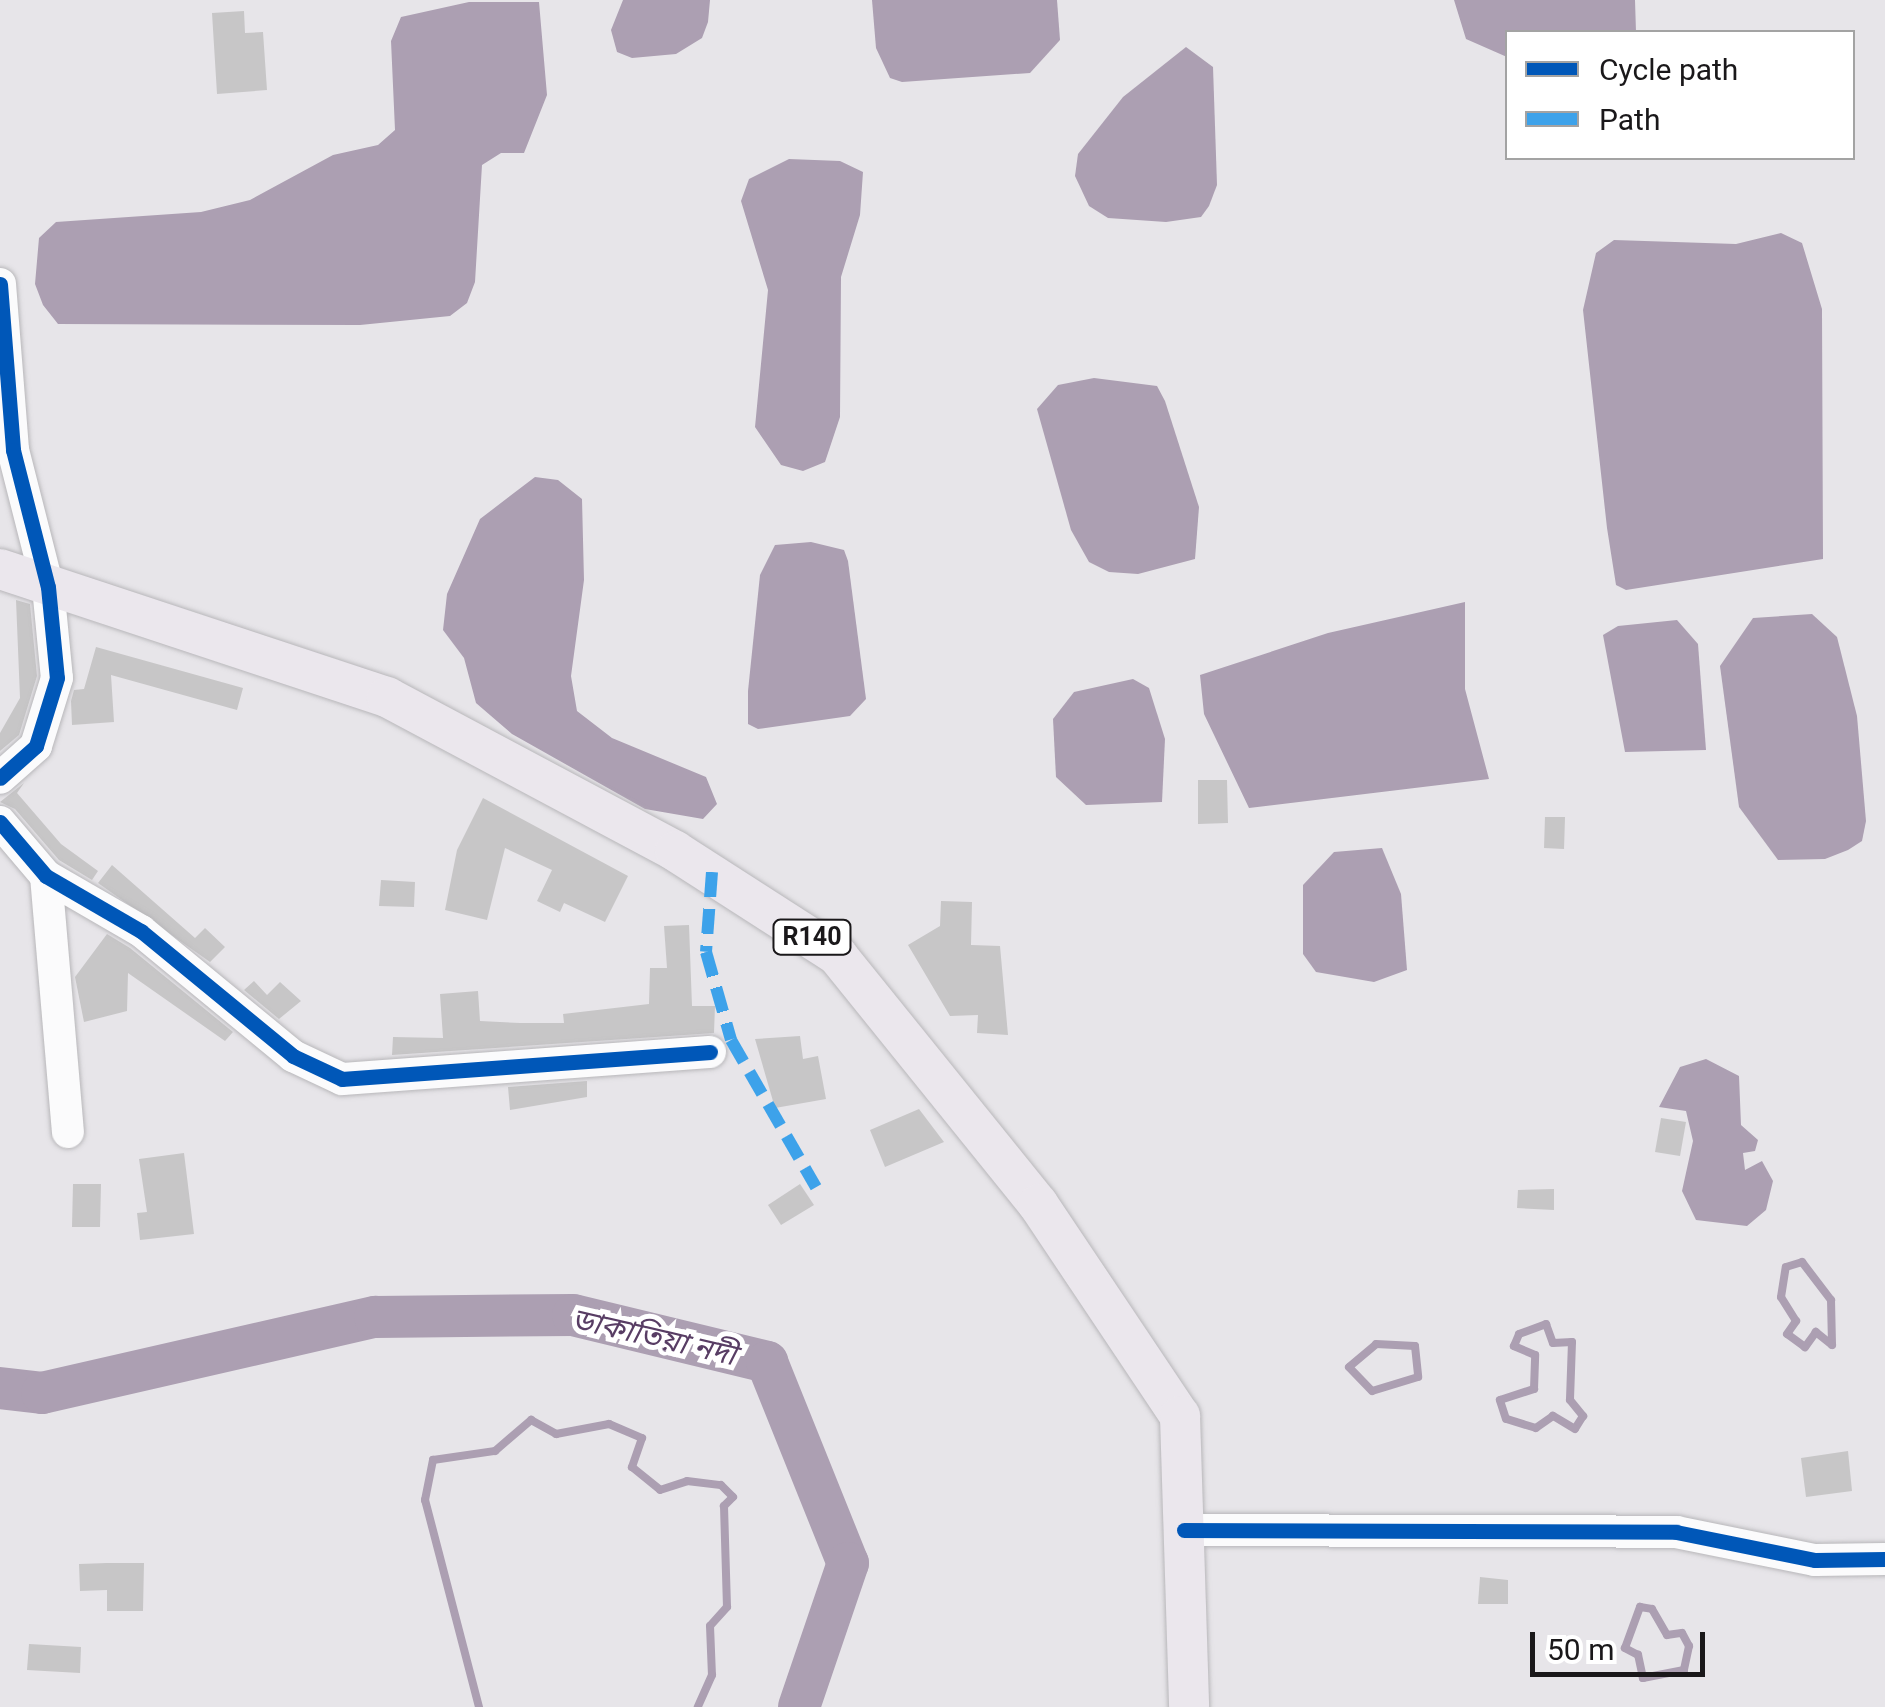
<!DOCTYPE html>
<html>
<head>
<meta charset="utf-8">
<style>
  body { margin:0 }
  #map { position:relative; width:1885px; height:1707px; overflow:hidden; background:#e7e5e9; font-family:Roboto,"Noto Sans Bengali",sans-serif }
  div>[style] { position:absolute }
  .water>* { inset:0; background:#ac9fb2 }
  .stream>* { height:8px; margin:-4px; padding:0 4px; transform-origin:4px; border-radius:4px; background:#ac9fb2 }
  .river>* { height:42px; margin:-21px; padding:0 21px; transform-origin:21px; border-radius:21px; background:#ac9fb2 }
  .building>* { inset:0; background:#c7c6c7 }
  .roads { filter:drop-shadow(0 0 2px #b8b7ba) drop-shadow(0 0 2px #b8b7ba) }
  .minor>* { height:32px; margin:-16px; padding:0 16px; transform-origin:16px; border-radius:16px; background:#fbfbfc }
  .major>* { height:40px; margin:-20px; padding:0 20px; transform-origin:20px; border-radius:20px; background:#ebe7ed }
  .quiet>* { height:12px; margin-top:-6px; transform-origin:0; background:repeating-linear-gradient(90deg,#3da2ea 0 25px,transparent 0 37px) }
  .cycleway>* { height:15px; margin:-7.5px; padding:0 7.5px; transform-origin:7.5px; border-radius:7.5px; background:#0057b8 }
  span { translate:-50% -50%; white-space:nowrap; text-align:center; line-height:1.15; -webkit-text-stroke:10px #fff; paint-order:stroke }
  .shield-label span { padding:2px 8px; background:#fff; border:2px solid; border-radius:8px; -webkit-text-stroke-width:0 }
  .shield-label { font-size:25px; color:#1a181a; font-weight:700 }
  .water-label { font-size:30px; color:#583d64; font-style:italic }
  .legend { position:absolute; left:1505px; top:30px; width:350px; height:130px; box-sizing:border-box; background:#fff; border:2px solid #a3a3a3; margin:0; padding:12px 18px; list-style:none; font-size:30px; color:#1a181a }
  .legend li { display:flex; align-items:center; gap:20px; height:50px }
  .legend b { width:50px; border:2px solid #a3a3a3 }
  .scale { position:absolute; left:1530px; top:1632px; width:175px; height:45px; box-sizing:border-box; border:5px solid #1a181a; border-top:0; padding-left:12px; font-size:30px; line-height:35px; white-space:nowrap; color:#1a181a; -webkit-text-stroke:8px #fff; paint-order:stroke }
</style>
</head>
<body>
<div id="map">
  <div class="water">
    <i style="clip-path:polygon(623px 0,710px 0,708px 22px,702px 38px,676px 54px,632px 58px,617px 52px,611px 30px)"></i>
    <i style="clip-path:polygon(872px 0,1057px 0,1060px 40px,1030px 73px,902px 82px,890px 78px,876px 48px)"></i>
    <i style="clip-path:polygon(1454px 0,1635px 0,1636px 32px,1508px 32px,1507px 57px,1466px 39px)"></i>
    <i style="clip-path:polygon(469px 2px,539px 2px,547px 95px,524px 153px,501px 153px,482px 165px,475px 282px,467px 303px,450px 316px,360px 325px,58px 324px,43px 305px,35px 284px,39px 238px,56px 222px,201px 212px,250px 200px,333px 155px,378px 145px,395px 130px,391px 41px,401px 17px)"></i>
    <i style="clip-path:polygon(1186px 47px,1213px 67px,1217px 185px,1209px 206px,1201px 217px,1166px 222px,1108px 218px,1089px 206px,1075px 176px,1078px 154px,1123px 97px)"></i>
    <i style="clip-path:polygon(789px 159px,840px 161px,863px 172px,860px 215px,841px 277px,840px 417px,825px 462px,803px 471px,781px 465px,755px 427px,768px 290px,741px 201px,749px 179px)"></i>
    <i style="clip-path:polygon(1781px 233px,1802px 243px,1822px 309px,1823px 559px,1626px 590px,1616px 585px,1607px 528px,1583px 310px,1596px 253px,1614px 240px,1736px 244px)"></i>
    <i style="clip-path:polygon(1094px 378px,1157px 386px,1165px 401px,1199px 507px,1195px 559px,1138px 574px,1109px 572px,1089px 562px,1071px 530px,1037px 409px,1058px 385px)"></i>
    <i style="clip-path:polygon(535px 477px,558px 480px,582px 499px,584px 580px,571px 676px,577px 711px,612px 738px,706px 777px,717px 804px,703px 819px,645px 809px,512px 734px,476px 703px,464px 658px,443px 630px,447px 594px,480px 519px)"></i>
    <i style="clip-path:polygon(811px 542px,844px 550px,848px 561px,866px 699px,850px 716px,758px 729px,748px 724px,748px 691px,760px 575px,775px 545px)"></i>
    <i style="clip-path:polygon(1465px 602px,1465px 689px,1489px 779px,1249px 808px,1204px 714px,1200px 675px,1328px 633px)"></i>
    <i style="clip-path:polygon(1812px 614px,1837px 637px,1857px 716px,1866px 821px,1862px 841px,1848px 850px,1825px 859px,1778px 860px,1739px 807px,1720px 666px,1753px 618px)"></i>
    <i style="clip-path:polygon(1677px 620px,1698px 644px,1706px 750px,1625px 752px,1603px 635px,1618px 626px)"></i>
    <i style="clip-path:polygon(1133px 679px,1149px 688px,1165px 739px,1162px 802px,1086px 805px,1056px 777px,1053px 719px,1074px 692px)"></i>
    <i style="clip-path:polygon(1382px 848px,1401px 894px,1407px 970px,1374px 982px,1316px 972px,1303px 954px,1303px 885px,1334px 852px)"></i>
    <i style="clip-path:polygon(1706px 1059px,1739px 1076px,1741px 1125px,1758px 1140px,1755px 1151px,1743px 1153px,1745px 1170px,1762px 1161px,1773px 1181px,1766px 1210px,1747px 1226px,1696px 1220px,1682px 1191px,1693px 1141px,1686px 1111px,1659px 1107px,1680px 1067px)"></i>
  </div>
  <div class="stream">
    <i style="left:1802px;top:1262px;width:48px;rotate:52.7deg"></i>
    <i style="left:1831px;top:1300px;width:45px;rotate:88.7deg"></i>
    <i style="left:1832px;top:1345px;width:21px;rotate:-141deg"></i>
    <i style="left:1816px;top:1332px;width:19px;rotate:126deg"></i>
    <i style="left:1805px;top:1347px;width:22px;rotate:-144deg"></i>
    <i style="left:1787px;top:1334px;width:16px;rotate:-55deg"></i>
    <i style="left:1796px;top:1321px;width:28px;rotate:-122deg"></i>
    <i style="left:1781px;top:1297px;width:30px;rotate:-81deg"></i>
    <i style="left:1786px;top:1267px;width:17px;rotate:-17deg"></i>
    <i style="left:1546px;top:1324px;width:20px;rotate:70deg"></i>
    <i style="left:1553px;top:1343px;width:19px;rotate:-3deg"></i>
    <i style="left:1572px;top:1342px;width:58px;rotate:92deg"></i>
    <i style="left:1570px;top:1400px;width:21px;rotate:51deg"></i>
    <i style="left:1583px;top:1416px;width:15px;rotate:122deg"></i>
    <i style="left:1575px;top:1429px;width:26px;rotate:-149deg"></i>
    <i style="left:1553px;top:1416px;width:21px;rotate:145deg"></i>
    <i style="left:1536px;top:1428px;width:31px;rotate:-163deg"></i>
    <i style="left:1506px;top:1419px;width:20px;rotate:-108deg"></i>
    <i style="left:1500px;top:1400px;width:36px;rotate:-18deg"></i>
    <i style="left:1534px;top:1389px;width:34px;rotate:-88deg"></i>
    <i style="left:1535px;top:1355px;width:23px;rotate:-157deg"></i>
    <i style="left:1514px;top:1346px;width:13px;rotate:-67deg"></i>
    <i style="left:1519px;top:1334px;width:29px;rotate:-20deg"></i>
    <i style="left:1376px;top:1344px;width:39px;rotate:3deg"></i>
    <i style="left:1415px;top:1346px;width:31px;rotate:84deg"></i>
    <i style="left:1418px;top:1377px;width:48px;rotate:163.1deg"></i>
    <i style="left:1372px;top:1391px;width:33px;rotate:-134deg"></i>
    <i style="left:1349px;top:1367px;width:35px;rotate:-40deg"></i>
    <i style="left:1640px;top:1607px;width:12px;rotate:9deg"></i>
    <i style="left:1652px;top:1609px;width:30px;rotate:60deg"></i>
    <i style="left:1667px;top:1635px;width:15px;rotate:-8deg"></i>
    <i style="left:1682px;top:1633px;width:15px;rotate:62deg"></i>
    <i style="left:1689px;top:1646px;width:25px;rotate:102deg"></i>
    <i style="left:1684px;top:1670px;width:42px;rotate:169deg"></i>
    <i style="left:1643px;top:1678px;width:24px;rotate:-102deg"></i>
    <i style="left:1638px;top:1655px;width:15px;rotate:-152deg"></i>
    <i style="left:1625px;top:1648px;width:44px;rotate:-69.9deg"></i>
    <i style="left:479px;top:1707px;width:214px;rotate:-104.6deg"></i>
    <i style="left:425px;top:1500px;width:41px;rotate:-78.7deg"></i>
    <i style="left:433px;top:1460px;width:63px;rotate:-8.3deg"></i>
    <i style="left:495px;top:1451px;width:48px;rotate:-40.7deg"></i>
    <i style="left:531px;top:1420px;width:29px;rotate:29deg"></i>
    <i style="left:556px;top:1434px;width:54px;rotate:-10.7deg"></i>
    <i style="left:609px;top:1424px;width:36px;rotate:23deg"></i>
    <i style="left:642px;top:1438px;width:31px;rotate:109deg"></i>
    <i style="left:632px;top:1467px;width:36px;rotate:39deg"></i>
    <i style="left:660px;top:1490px;width:28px;rotate:-18deg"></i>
    <i style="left:687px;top:1481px;width:34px;rotate:7deg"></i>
    <i style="left:721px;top:1485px;width:17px;rotate:45deg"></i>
    <i style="left:733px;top:1497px;width:13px;rotate:135deg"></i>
    <i style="left:724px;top:1506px;width:101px;rotate:88.3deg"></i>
    <i style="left:727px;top:1607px;width:25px;rotate:132deg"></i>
    <i style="left:710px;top:1626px;width:49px;rotate:87.7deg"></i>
    <i style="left:712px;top:1675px;width:35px;rotate:114deg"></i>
  </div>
  <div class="river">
    <i style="left:0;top:1388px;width:42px;rotate:6.8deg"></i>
    <i style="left:42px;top:1393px;width:342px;rotate:-12.9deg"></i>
    <i style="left:375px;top:1317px;width:198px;rotate:-0.6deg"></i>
    <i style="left:573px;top:1315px;width:200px;rotate:13.6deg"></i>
    <i style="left:767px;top:1362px;width:217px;rotate:68.1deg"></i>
    <i style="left:848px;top:1563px;width:152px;rotate:108.8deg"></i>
  </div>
  <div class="building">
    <i style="clip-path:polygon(244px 11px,245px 33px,263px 32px,267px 90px,217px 94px,212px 13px)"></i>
    <i style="clip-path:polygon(16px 600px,30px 604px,37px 676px,19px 735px,0 751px,0 733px,20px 698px)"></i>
    <i style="clip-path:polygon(96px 647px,243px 688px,237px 710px,111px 675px,114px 722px,72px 725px,71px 701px,74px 690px,84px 689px)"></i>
    <i style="clip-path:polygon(1198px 780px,1227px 780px,1228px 823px,1198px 824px)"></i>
    <i style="clip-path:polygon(24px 783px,17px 793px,61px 844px,98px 871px,92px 880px,59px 860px,15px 809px,0 802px)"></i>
    <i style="clip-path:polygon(483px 798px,628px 876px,605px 922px,564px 903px,560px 912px,537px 901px,552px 870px,505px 848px,487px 920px,445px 910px,457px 850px)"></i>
    <i style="clip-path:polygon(1545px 817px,1565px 817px,1564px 849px,1544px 848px)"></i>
    <i style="clip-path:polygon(112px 865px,195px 938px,205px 928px,225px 947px,210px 962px,98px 883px)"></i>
    <i style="clip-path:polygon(381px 880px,415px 882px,414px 907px,379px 906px)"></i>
    <i style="clip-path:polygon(941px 901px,972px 902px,971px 945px,1000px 946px,1008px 1035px,977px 1033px,978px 1015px,950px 1016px,908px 945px,940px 926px)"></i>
    <i style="clip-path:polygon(689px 925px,692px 1006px,715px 1006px,714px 1033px,392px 1055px,393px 1037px,443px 1038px,440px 994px,478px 991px,480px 1021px,520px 1023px,564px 1023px,563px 1014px,649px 1004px,650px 968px,667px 968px,664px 926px)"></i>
    <i style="clip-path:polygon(107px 934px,130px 948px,233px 1032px,225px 1041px,128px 973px,127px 1011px,84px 1022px,75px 977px)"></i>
    <i style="clip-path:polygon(254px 981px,267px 995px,280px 982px,301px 1001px,279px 1019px,244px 990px)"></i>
    <i style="clip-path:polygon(800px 1036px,803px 1059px,818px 1056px,826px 1099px,775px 1108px,755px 1039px)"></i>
    <i style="clip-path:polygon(587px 1081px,587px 1097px,510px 1110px,508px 1087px)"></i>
    <i style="clip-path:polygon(919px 1109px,944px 1142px,885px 1167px,870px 1130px)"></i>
    <i style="clip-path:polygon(1661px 1118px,1686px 1122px,1680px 1156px,1655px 1152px)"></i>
    <i style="clip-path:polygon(184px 1153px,194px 1234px,140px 1240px,137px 1213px,147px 1212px,139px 1159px)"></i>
    <i style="clip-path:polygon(73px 1184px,101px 1184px,100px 1227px,72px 1227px)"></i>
    <i style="clip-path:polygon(800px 1184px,814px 1205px,781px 1225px,768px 1205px)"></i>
    <i style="clip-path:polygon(1554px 1189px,1554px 1210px,1517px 1208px,1518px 1190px)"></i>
    <i style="clip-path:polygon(1848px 1451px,1852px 1491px,1806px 1497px,1801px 1458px)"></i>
    <i style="clip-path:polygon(107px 1563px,144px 1563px,143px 1611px,107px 1611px,107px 1590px,80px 1591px,79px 1564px)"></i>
    <i style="clip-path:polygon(1480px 1577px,1508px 1580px,1508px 1604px,1478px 1604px)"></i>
    <i style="clip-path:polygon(29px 1644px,81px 1647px,80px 1673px,27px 1670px)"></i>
  </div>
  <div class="roads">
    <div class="minor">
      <i style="left:0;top:284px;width:167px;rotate:85.5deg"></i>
      <i style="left:13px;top:450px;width:141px;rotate:75.7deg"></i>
      <i style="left:48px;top:587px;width:91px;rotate:84.4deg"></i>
      <i style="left:57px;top:678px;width:71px;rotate:107.2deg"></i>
      <i style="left:36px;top:746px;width:48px;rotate:138.4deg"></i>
      <i style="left:0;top:822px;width:71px;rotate:49.6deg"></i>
      <i style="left:46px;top:876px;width:110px;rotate:30.1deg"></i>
      <i style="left:141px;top:931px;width:197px;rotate:39.4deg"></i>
      <i style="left:293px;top:1056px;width:54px;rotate:25.1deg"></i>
      <i style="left:342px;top:1079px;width:369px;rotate:-4.2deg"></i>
      <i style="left:46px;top:876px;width:257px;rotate:85.1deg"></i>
      <i style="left:1184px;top:1530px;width:492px;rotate:0.2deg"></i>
      <i style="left:1676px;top:1532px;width:142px;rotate:11.4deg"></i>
      <i style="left:1815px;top:1560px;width:70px;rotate:-0.8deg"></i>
    </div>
    <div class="major">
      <i style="left:0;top:569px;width:408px;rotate:18.3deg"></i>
      <i style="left:387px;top:697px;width:327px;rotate:28.1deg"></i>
      <i style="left:675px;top:851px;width:193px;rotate:32.7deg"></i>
      <i style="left:837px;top:955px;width:320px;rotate:51.1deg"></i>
      <i style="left:1038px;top:1204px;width:255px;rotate:56.2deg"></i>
      <i style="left:1180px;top:1416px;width:291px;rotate:88.2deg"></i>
    </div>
  </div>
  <div class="quiet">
    <i style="left:712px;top:872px;width:80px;rotate:94.3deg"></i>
    <i style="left:706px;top:952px;width:91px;rotate:74.1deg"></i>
    <i style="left:731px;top:1040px;width:170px;rotate:60deg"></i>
  </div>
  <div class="cycleway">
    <i style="left:0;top:284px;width:167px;rotate:85.5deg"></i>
    <i style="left:13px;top:450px;width:141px;rotate:75.7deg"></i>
    <i style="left:48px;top:587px;width:91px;rotate:84.4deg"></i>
    <i style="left:57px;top:678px;width:71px;rotate:107.2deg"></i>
    <i style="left:36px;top:746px;width:48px;rotate:138.4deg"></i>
    <i style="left:0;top:822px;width:71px;rotate:49.6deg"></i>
    <i style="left:46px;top:876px;width:110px;rotate:30.1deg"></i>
    <i style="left:141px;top:931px;width:197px;rotate:39.4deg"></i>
    <i style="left:293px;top:1056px;width:54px;rotate:25.1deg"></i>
    <i style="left:342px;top:1079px;width:369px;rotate:-4.2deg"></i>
    <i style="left:1184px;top:1530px;width:492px;rotate:0.2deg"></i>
    <i style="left:1676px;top:1532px;width:142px;rotate:11.4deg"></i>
    <i style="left:1815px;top:1560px;width:70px;rotate:-0.8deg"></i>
  </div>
  <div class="shield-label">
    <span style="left:812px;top:937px">R140</span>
  </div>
  <div class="water-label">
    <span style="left:654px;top:1337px;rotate:13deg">ডাকাতিয়া নদী</span>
  </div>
  <ul class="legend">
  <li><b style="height:12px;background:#0057b8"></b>Cycle path</li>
  <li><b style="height:12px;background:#3da2ea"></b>Path</li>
  </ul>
  <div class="scale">50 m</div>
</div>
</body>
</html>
